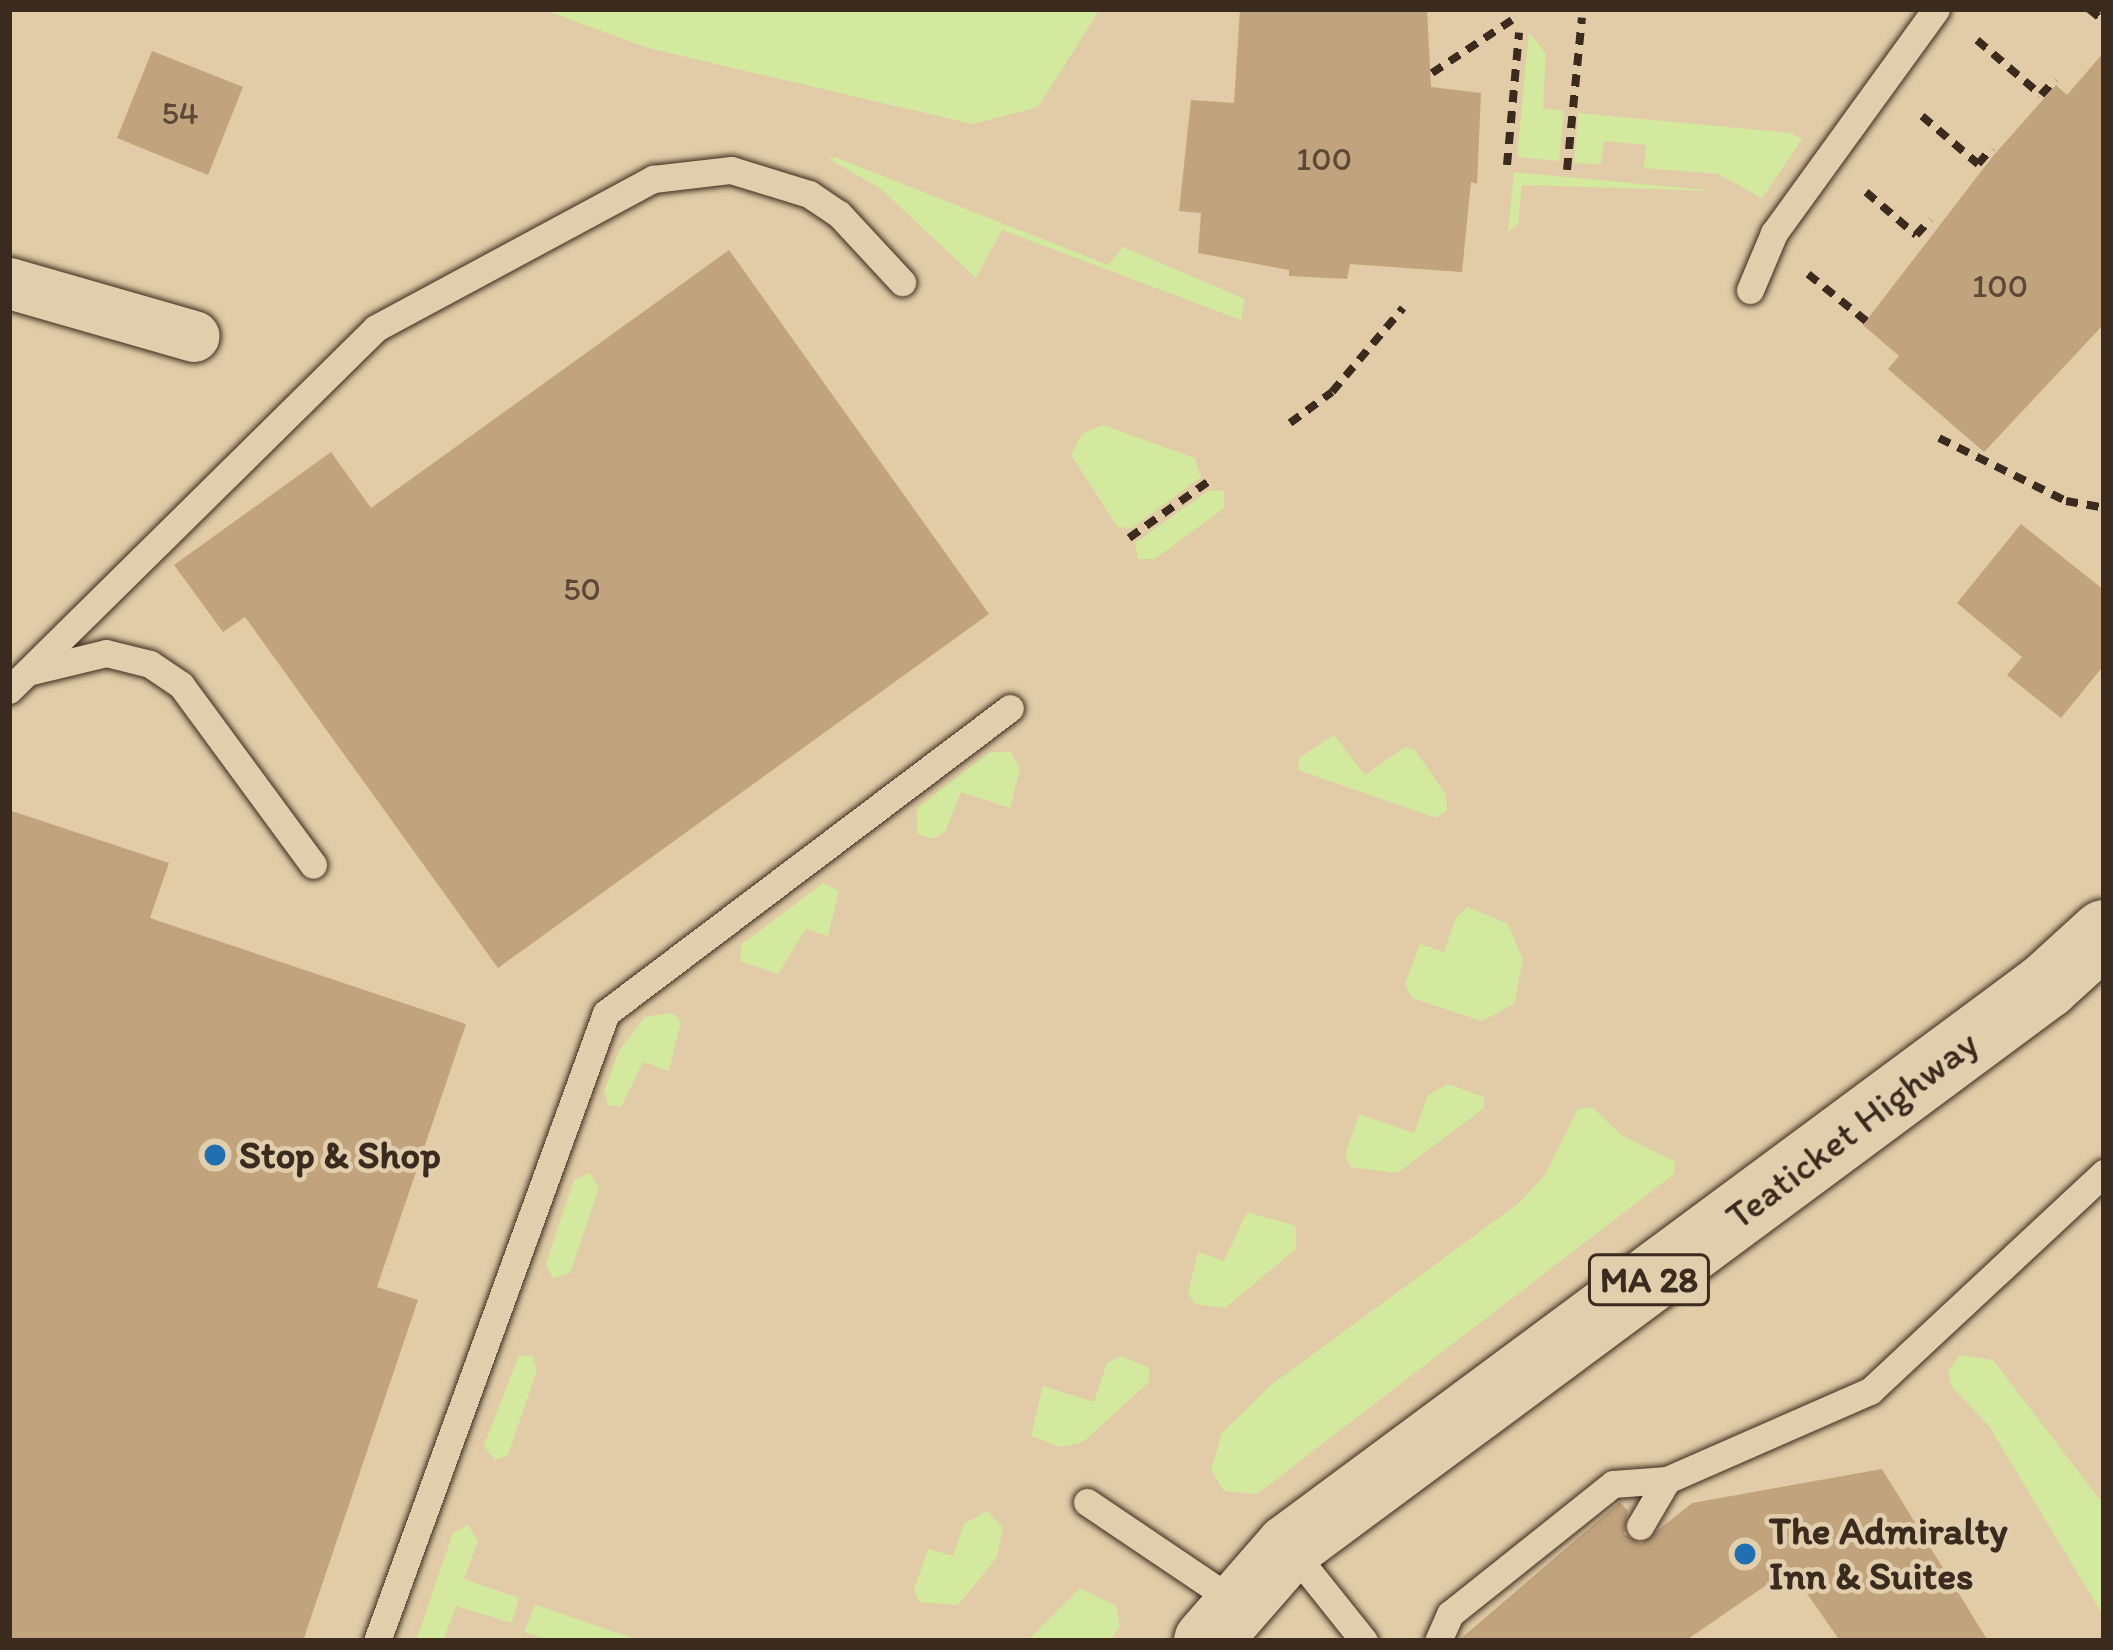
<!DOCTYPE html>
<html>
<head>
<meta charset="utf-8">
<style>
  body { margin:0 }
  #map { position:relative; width:2113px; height:1650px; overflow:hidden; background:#e1cca7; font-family:Itim,sans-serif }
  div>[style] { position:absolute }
  .green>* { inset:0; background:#d3e99e }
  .building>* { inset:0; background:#c1a47d }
  .path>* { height:8px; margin-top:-4px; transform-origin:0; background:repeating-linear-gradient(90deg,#3b2a1e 0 12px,transparent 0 21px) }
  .roads { filter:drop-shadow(0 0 3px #3b2a1e) drop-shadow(0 0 3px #3b2a1e) }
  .service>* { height:27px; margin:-13.5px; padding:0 13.5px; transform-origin:13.5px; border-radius:13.5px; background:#e1ceac }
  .minor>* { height:51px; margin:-25.5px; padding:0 25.5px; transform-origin:25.5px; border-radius:25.5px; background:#e1ceac }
  .primary>* { height:66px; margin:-33px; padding:0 33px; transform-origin:33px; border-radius:33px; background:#e1ceac }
  .dots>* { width:33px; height:33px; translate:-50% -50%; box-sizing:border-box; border:6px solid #e1ceac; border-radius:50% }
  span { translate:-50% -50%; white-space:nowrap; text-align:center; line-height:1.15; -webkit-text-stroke:9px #e1ceac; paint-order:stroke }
  .number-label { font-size:33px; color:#5c4836 }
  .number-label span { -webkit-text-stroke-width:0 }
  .shield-label span { padding:3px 9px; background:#e1ceac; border:3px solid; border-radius:9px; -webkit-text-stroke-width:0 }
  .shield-label { font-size:36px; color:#3b2a1e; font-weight:700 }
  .street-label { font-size:39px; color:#3b2a1e }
  .poi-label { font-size:39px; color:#3b2a1e; font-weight:700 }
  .left { translate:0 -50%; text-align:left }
  .frame { position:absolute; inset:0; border:12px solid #3b2a1e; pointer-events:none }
</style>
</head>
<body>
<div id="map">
  <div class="green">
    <i style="clip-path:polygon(542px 9px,1100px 9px,1038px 107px,972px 124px,648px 48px)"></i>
    <i style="clip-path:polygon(1529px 32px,1546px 54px,1543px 108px,1564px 111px,1559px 161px,1517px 157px)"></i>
    <i style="clip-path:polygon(1578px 113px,1790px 133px,1802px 139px,1762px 198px,1718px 174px,1644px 168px,1646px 145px,1604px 141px,1601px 164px,1574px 163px)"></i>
    <i style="clip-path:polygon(835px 157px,1108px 265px,1123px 247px,1245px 299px,1241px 320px,1002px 230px,976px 278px,881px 189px,829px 159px)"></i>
    <i style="clip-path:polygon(1514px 172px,1716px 191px,1522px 185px,1518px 224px,1508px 232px)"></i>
    <i style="clip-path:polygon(1103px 425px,1195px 458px,1201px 477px,1132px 528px,1118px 527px,1071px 455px,1082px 434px)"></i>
    <i style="clip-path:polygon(1209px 490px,1224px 491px,1224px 508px,1155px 559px,1138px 559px,1135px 543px)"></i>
    <i style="clip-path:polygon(1334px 735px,1365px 775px,1405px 747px,1415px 750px,1446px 795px,1447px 810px,1436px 818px,1298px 770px,1300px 757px)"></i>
    <i style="clip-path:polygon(990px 752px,1011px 752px,1020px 769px,1010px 808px,961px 792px,945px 832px,933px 839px,917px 834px,917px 808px)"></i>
    <i style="clip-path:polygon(823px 883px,839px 891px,828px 936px,806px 929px,778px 974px,740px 961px,742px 944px)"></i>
    <i style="clip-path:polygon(1468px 907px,1508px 924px,1523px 960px,1514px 1004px,1482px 1021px,1412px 998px,1405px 984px,1420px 944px,1444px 952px,1456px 917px)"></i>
    <i style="clip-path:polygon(673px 1013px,681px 1021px,669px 1071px,643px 1062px,621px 1107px,608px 1105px,604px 1091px,619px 1051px,645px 1017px)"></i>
    <i style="clip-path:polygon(1448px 1084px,1484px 1097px,1484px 1108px,1397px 1173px,1351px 1167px,1345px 1155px,1359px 1114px,1414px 1133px,1428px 1095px)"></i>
    <i style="clip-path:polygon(1592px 1107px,1620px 1134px,1675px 1162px,1674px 1174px,1257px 1494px,1224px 1491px,1211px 1470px,1222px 1433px,1271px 1385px,1519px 1203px,1545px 1175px,1578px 1109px)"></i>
    <i style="clip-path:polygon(590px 1173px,599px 1188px,570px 1273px,553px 1278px,546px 1264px,574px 1180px)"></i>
    <i style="clip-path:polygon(1247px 1212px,1296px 1226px,1296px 1249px,1225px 1308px,1195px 1304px,1188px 1293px,1198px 1252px,1224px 1261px)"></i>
    <i style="clip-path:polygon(519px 1355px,533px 1357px,537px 1370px,508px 1455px,495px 1460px,484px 1446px)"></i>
    <i style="clip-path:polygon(1960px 1355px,1993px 1360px,2104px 1505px,2104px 1617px,1989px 1426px,1952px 1387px,1948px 1372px)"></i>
    <i style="clip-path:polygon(1121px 1356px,1149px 1368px,1149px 1382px,1083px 1442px,1060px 1447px,1031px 1436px,1043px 1386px,1094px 1402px,1107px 1363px)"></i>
    <i style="clip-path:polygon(987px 1511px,1003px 1527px,997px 1557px,958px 1605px,920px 1602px,914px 1590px,928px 1549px,953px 1556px,964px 1524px)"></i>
    <i style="clip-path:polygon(468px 1525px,478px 1541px,464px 1579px,519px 1598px,512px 1623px,456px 1606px,443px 1641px,416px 1641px,453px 1533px)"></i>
    <i style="clip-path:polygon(1080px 1588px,1116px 1606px,1120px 1626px,1110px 1641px,1027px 1641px)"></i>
    <i style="clip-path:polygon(535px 1605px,539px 1606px,641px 1641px,552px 1641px,524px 1632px)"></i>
  </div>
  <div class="building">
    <i style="clip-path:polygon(1240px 9px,1427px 9px,1431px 87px,1481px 93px,1477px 184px,1471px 182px,1462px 272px,1350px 264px,1347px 279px,1289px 276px,1289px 270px,1198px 253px,1201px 213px,1179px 211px,1191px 100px,1234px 103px)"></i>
    <i style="clip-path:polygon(152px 51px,243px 87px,208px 175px,117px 138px)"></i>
    <i style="clip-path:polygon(2104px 52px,2104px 324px,1984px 452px,1888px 369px,1899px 356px,1863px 325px,1993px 156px,2056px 85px,2067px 95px)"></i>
    <i style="clip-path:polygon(729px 250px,989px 614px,498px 968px,245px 617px,223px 632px,174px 565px,331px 452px,371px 508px)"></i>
    <i style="clip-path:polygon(2021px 524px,2104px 590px,2104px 665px,2061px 718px,2007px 675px,2022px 657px,1957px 603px)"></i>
    <i style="clip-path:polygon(9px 810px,169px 863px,150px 918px,466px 1024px,377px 1287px,418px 1300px,303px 1641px,9px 1641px)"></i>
    <i style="clip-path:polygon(1882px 1469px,1988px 1641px,1840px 1641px,1790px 1569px,1685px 1641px,1458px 1641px,1620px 1502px,1628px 1511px,1624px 1534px,1641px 1544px,1692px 1503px)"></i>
  </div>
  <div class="path">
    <i style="left:2089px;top:9px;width:19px;rotate:39deg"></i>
    <i style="left:1977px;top:40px;width:84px;rotate:40.7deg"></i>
    <i style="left:2041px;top:95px;width:21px;rotate:-47deg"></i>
    <i style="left:1432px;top:73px;width:96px;rotate:-33.5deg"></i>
    <i style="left:1922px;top:116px;width:74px;rotate:40.6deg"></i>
    <i style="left:1978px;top:164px;width:21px;rotate:-49deg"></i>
    <i style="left:1507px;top:165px;width:133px;rotate:-84.8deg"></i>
    <i style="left:1567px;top:170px;width:153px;rotate:-84.4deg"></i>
    <i style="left:1866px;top:192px;width:66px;rotate:40.7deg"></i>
    <i style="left:1916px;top:235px;width:21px;rotate:-47deg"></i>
    <i style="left:1808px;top:274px;width:75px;rotate:39deg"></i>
    <i style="left:1290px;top:423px;width:52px;rotate:-36.4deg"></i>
    <i style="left:1332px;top:392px;width:110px;rotate:-49.8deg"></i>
    <i style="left:1939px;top:438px;width:142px;rotate:26.4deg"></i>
    <i style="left:2066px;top:501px;width:39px;rotate:10deg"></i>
    <i style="left:1129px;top:538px;width:103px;rotate:-35.5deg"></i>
  </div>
  <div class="roads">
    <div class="service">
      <i style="left:1750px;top:290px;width:62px;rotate:-67.2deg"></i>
      <i style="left:1774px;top:233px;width:276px;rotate:-54.1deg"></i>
      <i style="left:28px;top:672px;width:80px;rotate:-13.7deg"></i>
      <i style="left:106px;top:653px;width:45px;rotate:14deg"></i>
      <i style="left:150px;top:664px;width:37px;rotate:34deg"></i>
      <i style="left:181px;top:685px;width:223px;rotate:53.7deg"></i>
      <i style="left:9px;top:690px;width:515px;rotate:-44.61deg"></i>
      <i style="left:376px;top:328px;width:315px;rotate:-28.3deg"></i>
      <i style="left:653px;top:179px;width:79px;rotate:-6.6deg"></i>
      <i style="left:731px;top:170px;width:82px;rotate:17.1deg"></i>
      <i style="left:809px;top:194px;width:36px;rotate:34deg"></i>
      <i style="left:839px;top:214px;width:93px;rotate:47.2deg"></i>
      <i style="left:1087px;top:1502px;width:182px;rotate:34deg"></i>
      <i style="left:1640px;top:1526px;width:53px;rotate:-59.6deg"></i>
      <i style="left:1289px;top:1547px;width:120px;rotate:51.4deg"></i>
      <i style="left:377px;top:1641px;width:668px;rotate:-69.97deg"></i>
      <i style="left:606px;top:1013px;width:506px;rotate:-37.05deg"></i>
      <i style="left:1438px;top:1641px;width:30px;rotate:-66deg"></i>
      <i style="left:1450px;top:1614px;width:208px;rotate:-38.6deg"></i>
      <i style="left:1613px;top:1484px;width:54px;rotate:-4.2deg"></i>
      <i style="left:1667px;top:1480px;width:222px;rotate:-23.7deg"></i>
      <i style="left:1870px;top:1391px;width:320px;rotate:-43deg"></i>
    </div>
    <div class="minor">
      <i style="left:9px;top:283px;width:192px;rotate:16deg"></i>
    </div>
    <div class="primary">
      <i style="left:1207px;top:1641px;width:125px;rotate:-48.9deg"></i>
      <i style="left:1289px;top:1547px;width:944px;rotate:-36.55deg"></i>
      <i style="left:2047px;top:985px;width:77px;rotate:-42.4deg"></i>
    </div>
  </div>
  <div class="dots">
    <i style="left:215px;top:1155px;background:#1f6fb2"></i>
    <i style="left:1745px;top:1554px;background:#1f6fb2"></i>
  </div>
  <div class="number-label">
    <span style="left:180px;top:113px">54</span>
    <span style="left:1324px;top:159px">100</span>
    <span style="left:2000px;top:286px">100</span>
    <span style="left:582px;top:589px">50</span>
  </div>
  <div class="shield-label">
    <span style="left:1649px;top:1280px">MA 28</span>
  </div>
  <div class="street-label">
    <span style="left:1852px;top:1130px;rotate:-37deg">Teaticket Highway</span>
  </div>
  <div class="poi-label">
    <span class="left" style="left:239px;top:1155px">Stop &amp; Shop</span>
    <span class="left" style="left:1769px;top:1554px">The Admiralty<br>Inn &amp; Suites</span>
  </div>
  <div class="frame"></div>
</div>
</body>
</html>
